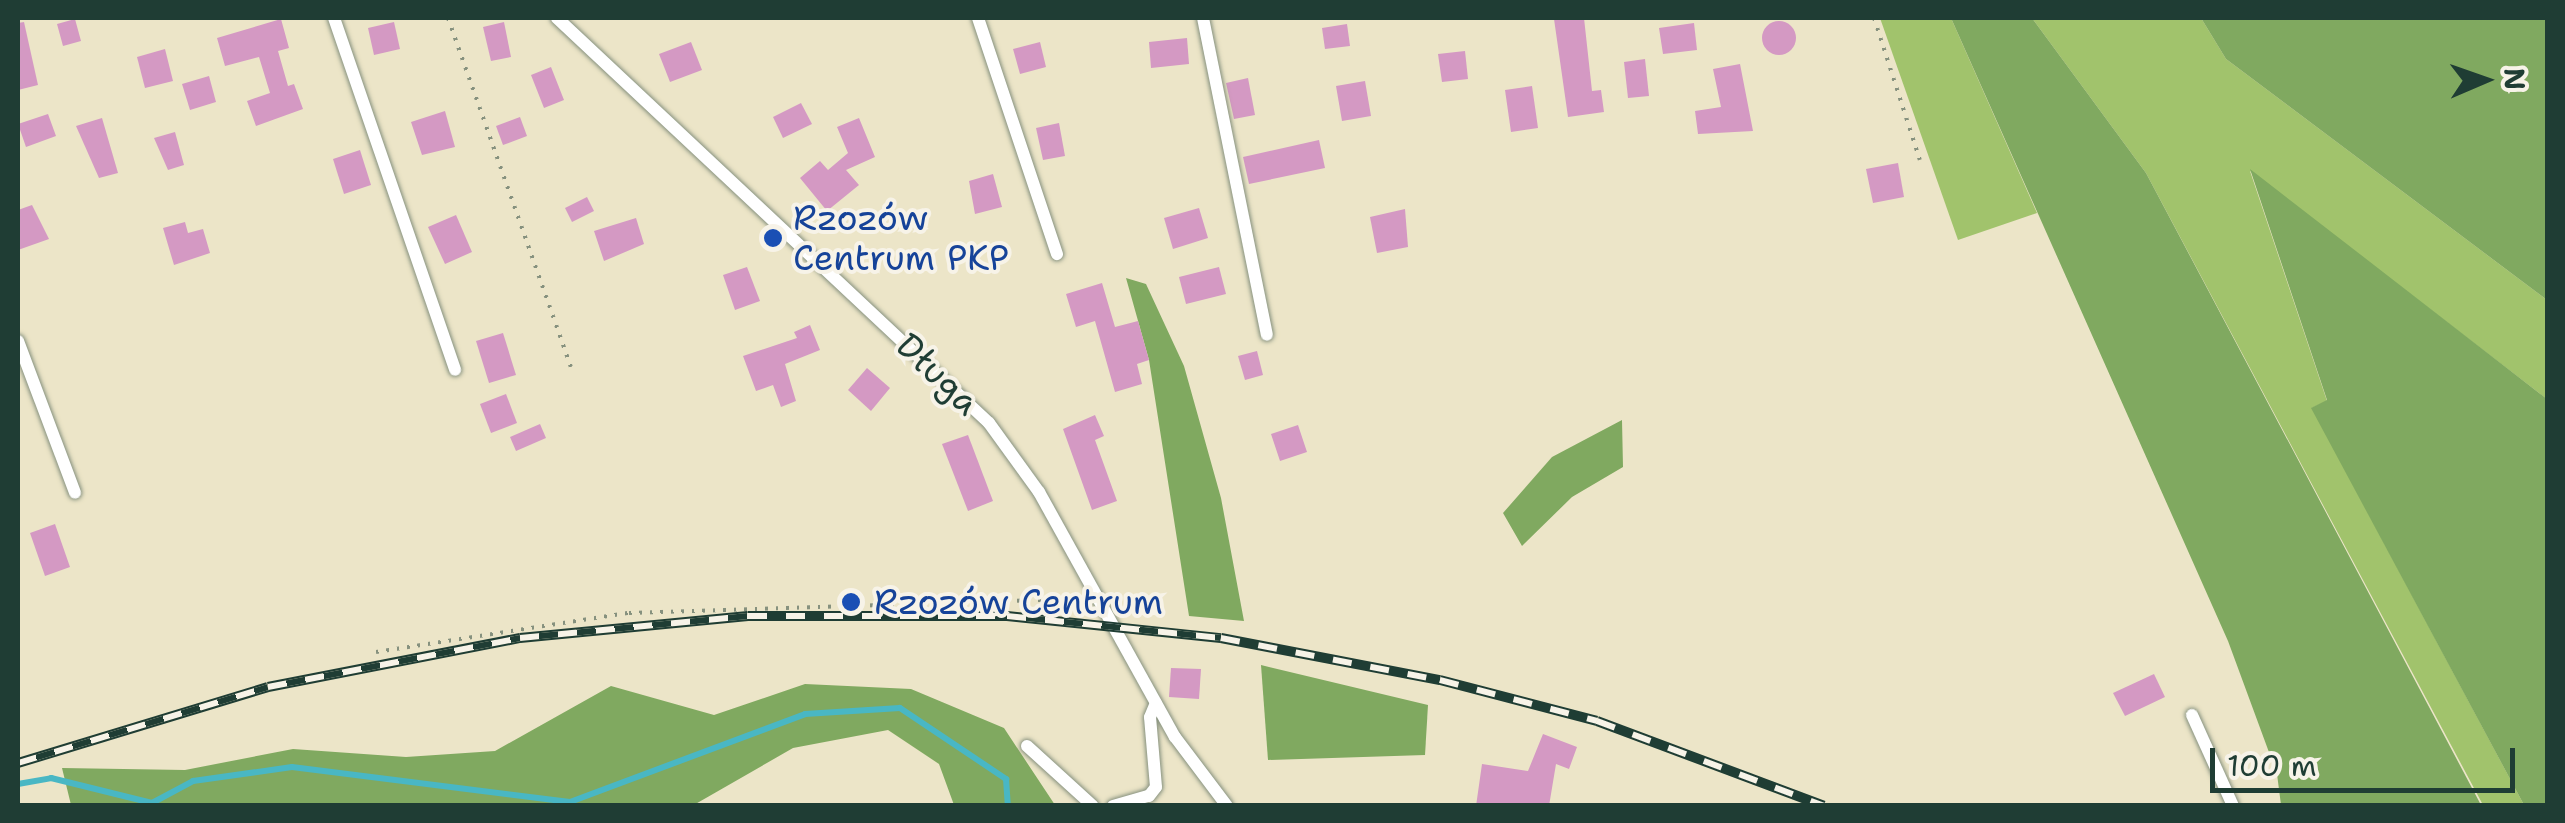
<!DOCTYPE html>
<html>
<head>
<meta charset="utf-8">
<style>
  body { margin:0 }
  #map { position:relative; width:2565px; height:823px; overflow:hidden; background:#ece5c8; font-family:"Shantell Sans",sans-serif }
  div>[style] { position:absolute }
  .green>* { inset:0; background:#a1c36c }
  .forest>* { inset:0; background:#80a960 }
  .stream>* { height:6px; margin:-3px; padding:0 3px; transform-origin:3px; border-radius:3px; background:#49b7c4 }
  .building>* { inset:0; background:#d499c3 }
  .round { border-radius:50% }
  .path>* { height:4px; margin-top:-2px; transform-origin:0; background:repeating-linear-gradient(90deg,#86917e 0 2.5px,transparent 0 10.5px) }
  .roads { filter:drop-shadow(0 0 2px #86917e) drop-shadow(0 0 2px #86917e) }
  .lane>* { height:12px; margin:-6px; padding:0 6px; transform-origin:6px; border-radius:6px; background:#fff }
  .rail>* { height:10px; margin-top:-5px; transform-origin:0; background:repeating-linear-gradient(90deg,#f7f3e8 0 19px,#1f3d34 0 38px); box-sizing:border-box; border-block:2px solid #1f3d34 }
  .dots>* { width:28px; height:28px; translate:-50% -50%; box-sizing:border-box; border:5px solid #f7f3e8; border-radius:50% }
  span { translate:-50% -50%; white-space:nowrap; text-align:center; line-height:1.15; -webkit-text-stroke:8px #f7f3e8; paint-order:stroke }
  .transit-label { font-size:35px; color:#164399 }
  .left { translate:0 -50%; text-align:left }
  .street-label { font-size:35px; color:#1f3d34 }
  .frame { position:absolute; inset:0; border:20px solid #1f3d34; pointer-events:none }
  .north { position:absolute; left:2435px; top:30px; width:100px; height:100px; -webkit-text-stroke:8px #f7f3e8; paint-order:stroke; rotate:88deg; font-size:28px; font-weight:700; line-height:40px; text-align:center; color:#1f3d34 }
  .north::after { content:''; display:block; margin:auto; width:35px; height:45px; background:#1f3d34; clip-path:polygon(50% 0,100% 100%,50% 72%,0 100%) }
  .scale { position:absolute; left:2210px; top:748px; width:305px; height:45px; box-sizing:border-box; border:5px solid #1f3d34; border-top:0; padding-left:12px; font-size:30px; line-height:35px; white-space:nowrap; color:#1f3d34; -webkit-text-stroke:8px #f7f3e8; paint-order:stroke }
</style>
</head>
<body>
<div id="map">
  <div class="green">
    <i style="clip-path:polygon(1880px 18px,1951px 18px,2037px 213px,1958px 240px)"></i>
    <i style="clip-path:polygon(2032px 18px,2201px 18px,2226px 59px,2547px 300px,2547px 399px,2250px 171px,2327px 401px,2312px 408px,2524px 805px,2483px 805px,2146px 173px)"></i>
  </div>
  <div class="forest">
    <i style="clip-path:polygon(1951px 18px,2032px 18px,2146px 173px,2481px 805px,2281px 805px,2277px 774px,2228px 641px)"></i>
    <i style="clip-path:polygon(2201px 18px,2547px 18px,2547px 300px,2226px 59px)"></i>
    <i style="clip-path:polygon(2250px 169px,2547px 399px,2547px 805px,2524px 805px,2311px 408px,2327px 400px)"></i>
    <i style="clip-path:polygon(1126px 278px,1146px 284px,1184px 366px,1221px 498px,1244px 621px,1189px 616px,1149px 360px)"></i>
    <i style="clip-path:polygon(1622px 420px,1623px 467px,1572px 497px,1522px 546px,1503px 513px,1552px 457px)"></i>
    <i style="clip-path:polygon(1261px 665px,1428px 705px,1425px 755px,1268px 760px)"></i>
    <i style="clip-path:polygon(805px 684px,911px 689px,1004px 728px,1055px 805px,954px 805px,939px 764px,888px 730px,793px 748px,692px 806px,71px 805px,62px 768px,185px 770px,293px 749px,406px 757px,495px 751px,611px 686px,714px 715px)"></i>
  </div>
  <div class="stream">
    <i style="left:18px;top:784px;width:34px;rotate:-10deg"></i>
    <i style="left:51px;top:778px;width:104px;rotate:13.9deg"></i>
    <i style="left:152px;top:803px;width:47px;rotate:-28.2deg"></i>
    <i style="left:193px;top:781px;width:100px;rotate:-8deg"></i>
    <i style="left:292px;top:767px;width:280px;rotate:7.2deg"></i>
    <i style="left:570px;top:802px;width:251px;rotate:-20.5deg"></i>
    <i style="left:805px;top:714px;width:95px;rotate:-3.6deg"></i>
    <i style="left:900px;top:708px;width:128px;rotate:33.8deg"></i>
    <i style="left:1006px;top:779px;width:27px;rotate:86deg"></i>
  </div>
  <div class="building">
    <i style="clip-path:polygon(1584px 18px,1592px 91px,1601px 90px,1604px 112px,1568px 117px,1554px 19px)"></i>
    <i style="clip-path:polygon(75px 19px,81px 41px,63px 46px,57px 24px)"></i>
    <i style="clip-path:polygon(281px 19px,289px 48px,278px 51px,288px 86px,294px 84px,303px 109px,256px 126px,247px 101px,270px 93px,259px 57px,225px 66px,217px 38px)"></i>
    <i class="round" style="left:1762px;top:21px;width:34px;height:34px"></i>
    <i style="clip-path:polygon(24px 22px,38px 85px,18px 90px,18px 23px)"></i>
    <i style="clip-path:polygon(394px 22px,400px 49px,374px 55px,368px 28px)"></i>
    <i style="clip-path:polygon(504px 22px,511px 57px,491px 61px,483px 27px)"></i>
    <i style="clip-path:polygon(1694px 23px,1697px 50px,1663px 54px,1659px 28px)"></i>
    <i style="clip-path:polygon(1347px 24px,1350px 46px,1325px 49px,1322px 28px)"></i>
    <i style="clip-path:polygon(1187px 38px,1189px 64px,1151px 68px,1149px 42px)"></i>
    <i style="clip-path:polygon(691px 42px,702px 70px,670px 82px,659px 54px)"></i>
    <i style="clip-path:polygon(1040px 42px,1046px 67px,1020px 74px,1013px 49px)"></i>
    <i style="clip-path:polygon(165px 49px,173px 81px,145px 88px,137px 57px)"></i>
    <i style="clip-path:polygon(1465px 51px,1468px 79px,1442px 82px,1438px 54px)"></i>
    <i style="clip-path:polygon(1645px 59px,1649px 96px,1628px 98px,1624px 62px)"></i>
    <i style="clip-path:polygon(1740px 64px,1753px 131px,1698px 134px,1695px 111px,1721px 107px,1713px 69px)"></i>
    <i style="clip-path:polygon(551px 67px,564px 100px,544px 108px,531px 75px)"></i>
    <i style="clip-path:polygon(209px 76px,216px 102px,190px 110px,182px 84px)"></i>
    <i style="clip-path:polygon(1248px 78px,1255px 115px,1234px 119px,1226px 83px)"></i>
    <i style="clip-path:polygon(1365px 81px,1371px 116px,1342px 121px,1336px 86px)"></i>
    <i style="clip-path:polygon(1532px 86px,1538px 128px,1511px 132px,1505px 90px)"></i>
    <i style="clip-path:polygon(801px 103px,812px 124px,783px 138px,773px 117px)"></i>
    <i style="clip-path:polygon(445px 111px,455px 147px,422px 155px,411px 122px)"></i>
    <i style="clip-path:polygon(48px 114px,56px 136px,26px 147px,18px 124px)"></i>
    <i style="clip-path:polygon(520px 117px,527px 136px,503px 145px,496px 126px)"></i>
    <i style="clip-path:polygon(102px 118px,118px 173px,99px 178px,76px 126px)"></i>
    <i style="clip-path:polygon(859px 118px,875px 157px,846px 170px,859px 185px,827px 211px,800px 178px,820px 161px,828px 170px,848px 153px,837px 127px)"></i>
    <i style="clip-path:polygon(1059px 123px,1065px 156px,1043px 160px,1036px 128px)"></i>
    <i style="clip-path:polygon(175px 132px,184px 165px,168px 170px,154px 138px)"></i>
    <i style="clip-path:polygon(1319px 140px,1325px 168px,1249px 184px,1243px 157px)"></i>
    <i style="clip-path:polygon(360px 150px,371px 185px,344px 194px,333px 159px)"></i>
    <i style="clip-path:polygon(1898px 163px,1904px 197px,1873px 203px,1866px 169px)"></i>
    <i style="clip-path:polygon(993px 174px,1002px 207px,975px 214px,969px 181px)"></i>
    <i style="clip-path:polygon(587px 197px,594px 211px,572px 222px,565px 208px)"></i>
    <i style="clip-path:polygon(32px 205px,49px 239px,18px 250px,18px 210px)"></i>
    <i style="clip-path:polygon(1199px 208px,1208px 238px,1173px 249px,1164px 218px)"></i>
    <i style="clip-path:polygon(1405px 209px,1408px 247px,1377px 253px,1370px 217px)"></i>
    <i style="clip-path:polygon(456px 215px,472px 252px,445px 264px,428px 227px)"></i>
    <i style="clip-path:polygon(636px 218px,644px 244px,604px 261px,594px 231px)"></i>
    <i style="clip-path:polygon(185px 222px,188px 233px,203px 229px,210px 253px,174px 265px,163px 228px)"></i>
    <i style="clip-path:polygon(747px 267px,760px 301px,735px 310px,723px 275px)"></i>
    <i style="clip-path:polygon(1219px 267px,1226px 294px,1186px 304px,1179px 277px)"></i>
    <i style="clip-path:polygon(1102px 283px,1115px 327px,1138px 321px,1149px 360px,1137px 364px,1142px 384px,1115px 392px,1095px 321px,1076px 327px,1066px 294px)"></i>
    <i style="clip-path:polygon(810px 325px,820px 350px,785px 364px,796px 401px,781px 407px,773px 385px,756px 391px,743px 356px,797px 338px,794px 332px)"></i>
    <i style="clip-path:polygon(503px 333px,516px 375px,489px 383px,476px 341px)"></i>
    <i style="clip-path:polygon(1257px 351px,1263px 375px,1245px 380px,1238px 356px)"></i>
    <i style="clip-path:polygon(867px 368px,890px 388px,871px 411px,848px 390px)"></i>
    <i style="clip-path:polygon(506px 394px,517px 423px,491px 433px,480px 404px)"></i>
    <i style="clip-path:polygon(1095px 415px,1104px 436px,1095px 440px,1117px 501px,1092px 510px,1063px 429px)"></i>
    <i style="clip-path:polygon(540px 424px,546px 438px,516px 451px,510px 437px)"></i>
    <i style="clip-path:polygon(1298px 425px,1307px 452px,1280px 461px,1271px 434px)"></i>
    <i style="clip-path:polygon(968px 435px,993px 501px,968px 511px,942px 444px)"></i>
    <i style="clip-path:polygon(55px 524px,70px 567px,45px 576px,30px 533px)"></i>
    <i style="clip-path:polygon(1171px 668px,1201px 669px,1199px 699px,1169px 697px)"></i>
    <i style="clip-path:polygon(2154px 674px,2165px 697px,2125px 716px,2113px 693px)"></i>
    <i style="clip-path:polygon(1543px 734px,1577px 747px,1569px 769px,1556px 764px,1549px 806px,1476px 806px,1482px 764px,1528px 771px)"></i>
  </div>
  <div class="path">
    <i style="left:448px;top:18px;width:370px;rotate:70.6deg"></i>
    <i style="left:1874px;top:18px;width:149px;rotate:72.1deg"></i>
    <i style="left:376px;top:652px;width:256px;rotate:-8.8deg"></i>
    <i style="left:629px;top:613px;width:453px;rotate:-1.8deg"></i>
  </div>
  <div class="roads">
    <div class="lane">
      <i style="left:334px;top:18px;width:372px;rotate:71deg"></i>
      <i style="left:557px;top:18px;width:592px;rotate:43.15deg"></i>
      <i style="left:989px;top:423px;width:85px;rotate:54.1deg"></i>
      <i style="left:1039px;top:492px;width:280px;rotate:61deg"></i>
      <i style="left:1175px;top:737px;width:86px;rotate:53deg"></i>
      <i style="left:978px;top:18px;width:249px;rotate:71.5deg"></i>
      <i style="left:1203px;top:18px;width:323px;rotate:78.6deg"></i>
      <i style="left:18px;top:341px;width:162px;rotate:69.4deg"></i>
      <i style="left:2192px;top:715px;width:100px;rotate:65.7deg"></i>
      <i style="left:1027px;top:746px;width:89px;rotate:42.3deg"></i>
      <i style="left:1113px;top:806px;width:37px;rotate:-16deg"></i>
      <i style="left:1149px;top:796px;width:11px;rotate:-52deg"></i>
      <i style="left:1156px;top:787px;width:70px;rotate:-94.9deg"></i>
      <i style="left:1150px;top:717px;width:15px;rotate:-67deg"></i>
    </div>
  </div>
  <div class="rail">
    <i style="left:18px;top:763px;width:261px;rotate:-16.9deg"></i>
    <i style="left:268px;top:687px;width:257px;rotate:-11deg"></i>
    <i style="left:520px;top:638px;width:229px;rotate:-5.5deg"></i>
    <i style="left:748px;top:616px;width:259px"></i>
    <i style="left:1007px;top:616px;width:215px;rotate:5.9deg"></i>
    <i style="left:1221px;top:638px;width:223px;rotate:10.9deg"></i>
    <i style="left:1440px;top:680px;width:162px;rotate:14.6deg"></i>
    <i style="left:1597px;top:721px;width:242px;rotate:20.5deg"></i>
  </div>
  <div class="dots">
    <i style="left:773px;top:238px;background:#1a4fb4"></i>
    <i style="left:851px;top:602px;background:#1a4fb4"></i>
  </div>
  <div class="transit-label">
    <span class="left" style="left:793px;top:238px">Rzozów<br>Centrum PKP</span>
    <span class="left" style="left:874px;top:602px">Rzozów Centrum</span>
  </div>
  <div class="street-label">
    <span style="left:938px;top:374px;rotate:44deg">Długa</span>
  </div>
  <div class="frame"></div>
  <div class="north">N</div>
  <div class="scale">100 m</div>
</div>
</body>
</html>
